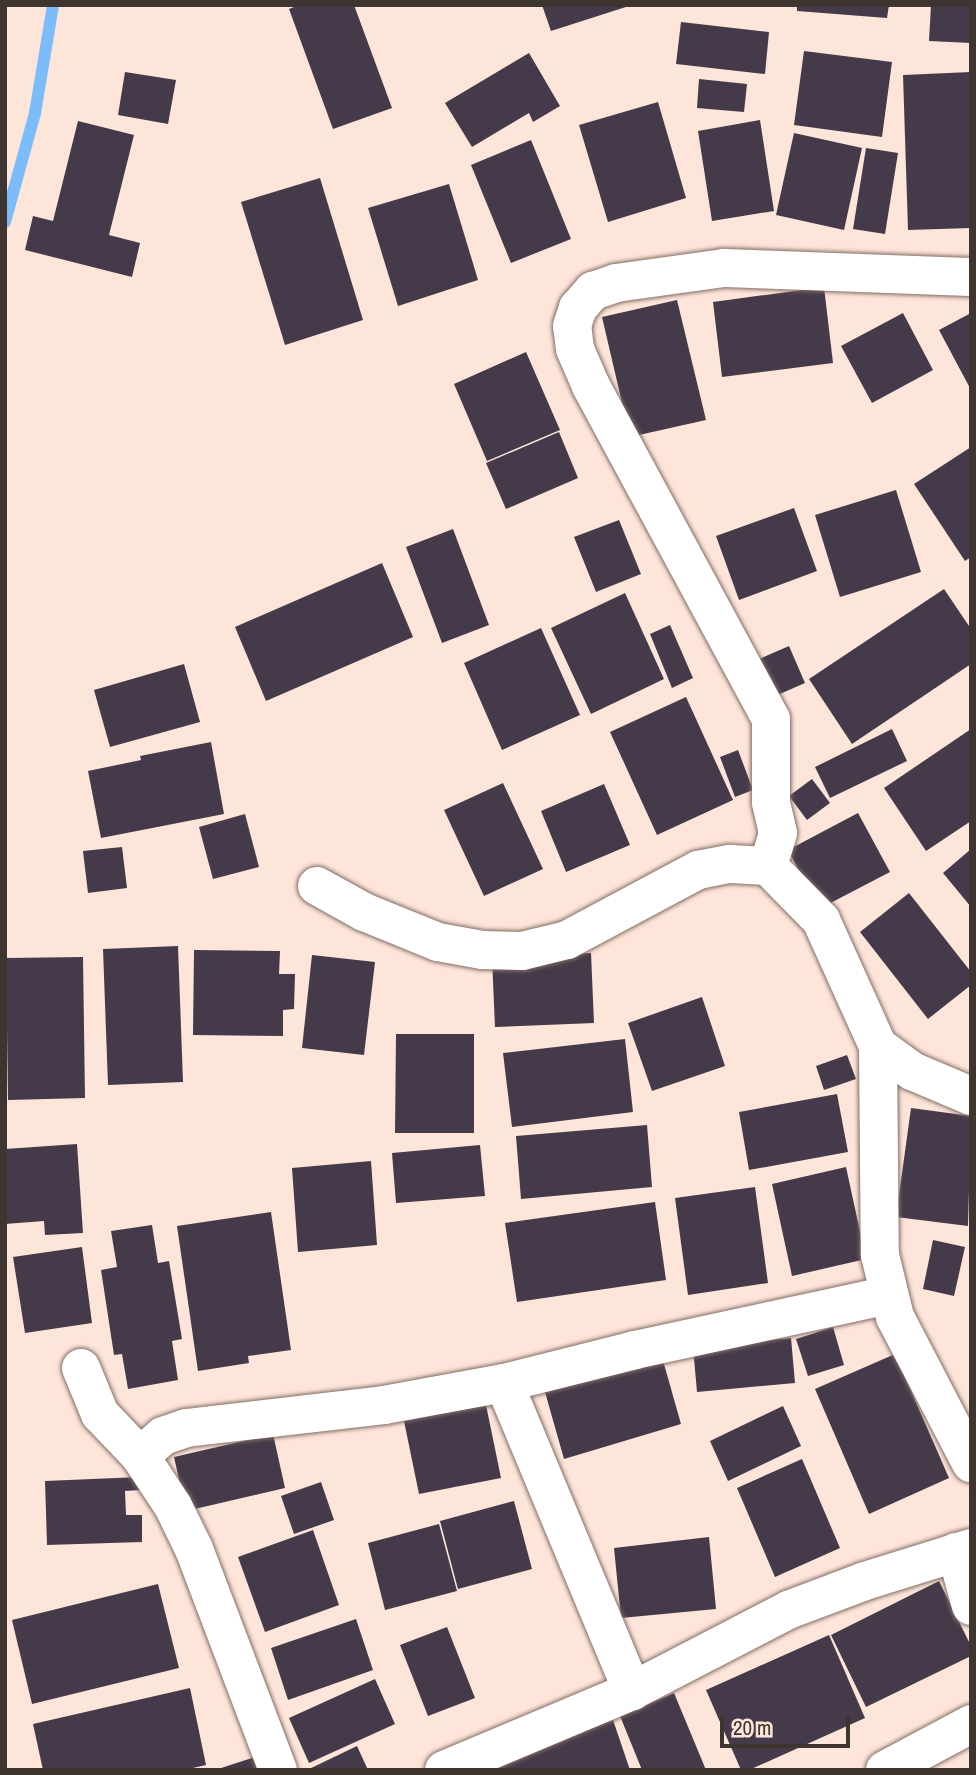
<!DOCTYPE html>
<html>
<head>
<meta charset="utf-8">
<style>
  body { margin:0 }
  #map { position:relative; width:976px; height:1775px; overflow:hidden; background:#fee5da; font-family:"Archivo Narrow",sans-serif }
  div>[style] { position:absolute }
  .stream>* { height:12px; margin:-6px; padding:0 6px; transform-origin:6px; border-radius:6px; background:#7cbcfa }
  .building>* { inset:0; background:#453a4a }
  .roads { filter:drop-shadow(0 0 2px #826d64) drop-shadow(0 0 2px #826d64) }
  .minor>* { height:38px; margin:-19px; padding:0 19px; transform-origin:19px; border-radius:19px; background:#fff }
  span { translate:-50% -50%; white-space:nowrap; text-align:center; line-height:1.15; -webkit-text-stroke:7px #fee5da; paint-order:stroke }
  .frame { position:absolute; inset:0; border:7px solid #3e3430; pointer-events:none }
  .scale { position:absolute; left:720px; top:1716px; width:130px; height:32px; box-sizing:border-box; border:4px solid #3e3430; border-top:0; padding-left:9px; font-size:21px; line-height:24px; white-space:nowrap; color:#3e3430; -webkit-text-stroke:5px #fee5da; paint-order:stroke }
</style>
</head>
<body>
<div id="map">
  <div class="stream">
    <i style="left:5px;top:222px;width:113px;rotate:-74.6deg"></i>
    <i style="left:35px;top:113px;width:109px;rotate:-80.5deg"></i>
  </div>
  <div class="building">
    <i style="clip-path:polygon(299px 5px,354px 5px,392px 108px,333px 129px,289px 9px)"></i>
    <i style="clip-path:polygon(542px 5px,629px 5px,629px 6px,551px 31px)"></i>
    <i style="clip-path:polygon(797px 5px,889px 5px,887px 18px,797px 11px)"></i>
    <i style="clip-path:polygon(931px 5px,971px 5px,971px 43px,929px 41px)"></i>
    <i style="clip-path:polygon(681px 22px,769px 32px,765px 74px,676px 64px)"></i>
    <i style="clip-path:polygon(804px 51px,892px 62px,882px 137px,794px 125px)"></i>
    <i style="clip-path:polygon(529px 53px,560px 106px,533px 122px,529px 113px,472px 147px,445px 103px)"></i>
    <i style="clip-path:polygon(125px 72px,176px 80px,168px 124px,118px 115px)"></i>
    <i style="clip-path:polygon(971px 72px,971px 228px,908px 230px,903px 75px)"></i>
    <i style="clip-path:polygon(699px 79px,747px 84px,744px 112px,697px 108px)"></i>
    <i style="clip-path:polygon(658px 102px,686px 198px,608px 222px,579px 125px)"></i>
    <i style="clip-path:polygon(760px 120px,774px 211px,712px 221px,698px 131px)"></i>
    <i style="clip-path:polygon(78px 121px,134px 135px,109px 235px,140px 243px,132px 277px,25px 250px,33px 216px,53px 221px)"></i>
    <i style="clip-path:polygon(794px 133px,862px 148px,844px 230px,776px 215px)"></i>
    <i style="clip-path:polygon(531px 140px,571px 239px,511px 263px,471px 165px)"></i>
    <i style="clip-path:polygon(866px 148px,898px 153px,885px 234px,853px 229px)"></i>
    <i style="clip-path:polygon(320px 178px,363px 320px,285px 345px,241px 202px)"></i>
    <i style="clip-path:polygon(449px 184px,478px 280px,398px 306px,368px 208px)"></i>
    <i style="clip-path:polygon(824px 287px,833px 363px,722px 377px,713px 302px)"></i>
    <i style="clip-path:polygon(677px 300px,706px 420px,630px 437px,602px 317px)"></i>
    <i style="clip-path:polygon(903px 313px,933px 370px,872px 403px,841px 346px)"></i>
    <i style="clip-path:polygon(971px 313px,971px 390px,939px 330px)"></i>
    <i style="clip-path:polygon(526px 352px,560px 430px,487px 461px,454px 384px)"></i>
    <i style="clip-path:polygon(559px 432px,578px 478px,506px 509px,486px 463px)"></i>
    <i style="clip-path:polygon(971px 447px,971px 557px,965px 561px,914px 484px)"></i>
    <i style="clip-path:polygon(896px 490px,921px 572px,840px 597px,815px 515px)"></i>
    <i style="clip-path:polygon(794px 508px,817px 571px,739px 600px,716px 536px)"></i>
    <i style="clip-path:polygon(619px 520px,641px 574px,596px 592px,574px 537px)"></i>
    <i style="clip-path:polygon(453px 529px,489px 625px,442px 643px,406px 547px)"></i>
    <i style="clip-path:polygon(382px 563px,413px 637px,266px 701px,235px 627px)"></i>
    <i style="clip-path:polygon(944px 589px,971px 629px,971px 664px,852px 744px,809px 679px)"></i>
    <i style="clip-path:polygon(625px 593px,664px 679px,591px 714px,551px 628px)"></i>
    <i style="clip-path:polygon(670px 625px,693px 678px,672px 688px,650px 634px)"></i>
    <i style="clip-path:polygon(541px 628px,580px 715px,502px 750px,464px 663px)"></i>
    <i style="clip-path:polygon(789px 646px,805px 683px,773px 697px,757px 660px)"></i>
    <i style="clip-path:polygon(184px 664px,200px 722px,110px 747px,94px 690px)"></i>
    <i style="clip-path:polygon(686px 697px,733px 800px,657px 835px,610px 732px)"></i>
    <i style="clip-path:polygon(892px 729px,907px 761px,830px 798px,815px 767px)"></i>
    <i style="clip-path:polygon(971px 729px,971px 821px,926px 851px,884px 788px)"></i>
    <i style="clip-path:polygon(211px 742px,224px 814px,101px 838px,88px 771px,141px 760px,140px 756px)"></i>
    <i style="clip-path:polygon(738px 750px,753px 790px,735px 797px,720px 757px)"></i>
    <i style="clip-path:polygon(812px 779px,830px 803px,807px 820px,789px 796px)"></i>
    <i style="clip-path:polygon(503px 783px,543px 869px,484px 896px,444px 810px)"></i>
    <i style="clip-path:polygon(604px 784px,630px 845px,566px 872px,541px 811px)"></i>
    <i style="clip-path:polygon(858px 813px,890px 872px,819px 909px,788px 850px)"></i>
    <i style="clip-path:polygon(245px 814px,259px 867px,213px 879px,199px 827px)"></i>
    <i style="clip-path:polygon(122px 847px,127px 888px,88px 893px,83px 851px)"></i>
    <i style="clip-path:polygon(971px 849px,971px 907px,943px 873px)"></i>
    <i style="clip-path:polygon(909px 893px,971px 972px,971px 985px,928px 1019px,860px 932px)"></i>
    <i style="clip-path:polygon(178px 946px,183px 1082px,108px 1085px,103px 949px)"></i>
    <i style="clip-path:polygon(194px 950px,280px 951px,279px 974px,295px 974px,294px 1009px,283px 1010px,283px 1036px,193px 1035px)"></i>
    <i style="clip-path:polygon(591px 953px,594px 1023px,495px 1027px,492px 958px)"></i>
    <i style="clip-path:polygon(312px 955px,375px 962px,364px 1055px,302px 1048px)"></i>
    <i style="clip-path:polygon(83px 957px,85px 1098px,8px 1100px,6px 958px)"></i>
    <i style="clip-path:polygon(702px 997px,725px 1066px,652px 1091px,628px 1023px)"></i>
    <i style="clip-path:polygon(396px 1034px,474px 1034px,474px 1133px,395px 1133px)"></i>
    <i style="clip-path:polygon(625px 1039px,633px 1112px,512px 1127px,503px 1053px)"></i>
    <i style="clip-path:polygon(847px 1055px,856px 1079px,824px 1090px,816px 1066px)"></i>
    <i style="clip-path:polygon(837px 1094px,848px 1152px,749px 1170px,739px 1112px)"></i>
    <i style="clip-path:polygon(911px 1108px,971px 1116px,968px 1226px,896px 1217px)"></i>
    <i style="clip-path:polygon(647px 1125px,652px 1187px,521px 1199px,516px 1136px)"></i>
    <i style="clip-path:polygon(77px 1144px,83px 1233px,45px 1235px,44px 1221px,5px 1224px,5px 1149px)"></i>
    <i style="clip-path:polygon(480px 1145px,485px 1196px,396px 1203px,392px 1153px)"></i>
    <i style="clip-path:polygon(371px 1161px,377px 1245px,298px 1252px,292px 1168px)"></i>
    <i style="clip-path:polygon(846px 1167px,866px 1259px,792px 1276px,772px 1184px)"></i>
    <i style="clip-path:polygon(755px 1187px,768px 1283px,688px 1295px,675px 1198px)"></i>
    <i style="clip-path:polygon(655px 1202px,666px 1280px,517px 1302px,505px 1223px)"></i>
    <i style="clip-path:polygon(271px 1212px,291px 1350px,248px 1356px,249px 1363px,198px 1371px,177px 1226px)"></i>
    <i style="clip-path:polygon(152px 1225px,158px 1263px,169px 1261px,182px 1339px,172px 1341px,178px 1380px,128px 1389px,122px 1354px,114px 1355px,101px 1270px,117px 1267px,111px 1231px)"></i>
    <i style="clip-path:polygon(933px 1240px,965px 1247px,954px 1296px,923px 1289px)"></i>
    <i style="clip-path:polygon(82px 1247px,92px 1323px,25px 1333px,13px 1257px)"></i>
    <i style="clip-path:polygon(833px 1327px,844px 1365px,808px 1376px,796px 1339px)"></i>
    <i style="clip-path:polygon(791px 1338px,795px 1383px,697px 1392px,693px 1347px)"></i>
    <i style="clip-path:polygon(895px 1354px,949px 1478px,869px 1514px,815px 1389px)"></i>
    <i style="clip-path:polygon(662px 1357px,681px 1424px,564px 1459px,545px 1392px)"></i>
    <i style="clip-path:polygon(486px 1405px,501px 1478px,419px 1494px,404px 1421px)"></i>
    <i style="clip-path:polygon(783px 1406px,801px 1446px,728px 1481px,710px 1441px)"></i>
    <i style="clip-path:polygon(273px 1434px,285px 1488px,186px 1511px,174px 1457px)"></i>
    <i style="clip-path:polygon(802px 1459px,840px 1548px,775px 1577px,737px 1488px)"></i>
    <i style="clip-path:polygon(140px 1477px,140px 1490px,125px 1491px,126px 1515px,142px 1515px,142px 1542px,47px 1545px,45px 1481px)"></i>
    <i style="clip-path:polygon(321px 1482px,334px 1520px,294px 1534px,281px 1496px)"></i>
    <i style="clip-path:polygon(514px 1501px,532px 1569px,458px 1589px,440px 1521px)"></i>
    <i style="clip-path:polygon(439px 1524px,457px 1591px,385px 1610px,368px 1543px)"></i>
    <i style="clip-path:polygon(313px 1530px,339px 1605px,265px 1632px,238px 1557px)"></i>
    <i style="clip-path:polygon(709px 1537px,716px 1609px,621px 1618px,614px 1548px)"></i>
    <i style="clip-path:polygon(939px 1581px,971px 1646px,971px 1656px,866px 1707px,831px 1635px)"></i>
    <i style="clip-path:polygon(158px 1584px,179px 1668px,32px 1704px,12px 1620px)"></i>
    <i style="clip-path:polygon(356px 1619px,373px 1670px,288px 1700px,271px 1648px)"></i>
    <i style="clip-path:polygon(447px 1627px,475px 1698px,428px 1716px,400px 1645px)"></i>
    <i style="clip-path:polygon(829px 1635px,865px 1718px,749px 1770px,741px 1770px,706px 1690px)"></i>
    <i style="clip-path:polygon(375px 1679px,395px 1724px,309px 1763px,289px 1718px)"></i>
    <i style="clip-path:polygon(190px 1688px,206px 1765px,184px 1770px,43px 1770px,33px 1724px)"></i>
    <i style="clip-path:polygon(674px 1693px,706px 1770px,642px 1770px,620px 1716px)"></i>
    <i style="clip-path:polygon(613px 1720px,630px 1770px,474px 1770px)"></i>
    <i style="clip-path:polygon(357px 1746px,368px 1770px,307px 1770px)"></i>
    <i style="clip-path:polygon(255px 1757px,259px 1770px,218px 1770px,218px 1769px)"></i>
  </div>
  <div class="roads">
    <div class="minor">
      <i style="left:768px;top:866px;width:34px;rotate:-73deg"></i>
      <i style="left:778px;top:833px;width:32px;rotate:-103deg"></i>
      <i style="left:771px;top:802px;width:83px;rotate:-90deg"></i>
      <i style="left:771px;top:719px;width:379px;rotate:-118.4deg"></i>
      <i style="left:591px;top:386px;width:40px;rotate:-113.4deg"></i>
      <i style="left:575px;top:349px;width:23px;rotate:-97deg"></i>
      <i style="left:572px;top:326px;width:19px;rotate:-72deg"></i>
      <i style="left:578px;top:308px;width:23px;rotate:-49deg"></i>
      <i style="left:593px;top:291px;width:24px;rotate:-19deg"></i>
      <i style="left:616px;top:283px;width:109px;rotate:-7.9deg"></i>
      <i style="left:724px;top:268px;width:247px;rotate:2.1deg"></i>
      <i style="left:317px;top:886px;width:54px;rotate:29deg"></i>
      <i style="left:364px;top:912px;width:80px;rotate:22.1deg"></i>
      <i style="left:438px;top:942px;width:45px;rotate:10.3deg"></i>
      <i style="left:482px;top:950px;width:40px;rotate:1.4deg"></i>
      <i style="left:522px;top:951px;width:46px;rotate:-13.7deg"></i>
      <i style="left:567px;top:940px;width:149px;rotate:-28.1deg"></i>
      <i style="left:698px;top:870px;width:33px;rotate:-11deg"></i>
      <i style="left:730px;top:864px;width:38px;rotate:3deg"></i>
      <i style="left:768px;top:866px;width:76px;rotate:45.5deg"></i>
      <i style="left:821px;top:920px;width:138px;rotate:65.7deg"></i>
      <i style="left:878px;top:1046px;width:42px;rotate:36.3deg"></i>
      <i style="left:912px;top:1071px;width:64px;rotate:23deg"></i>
      <i style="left:878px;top:1046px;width:209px;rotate:89.5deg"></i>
      <i style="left:880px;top:1255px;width:64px;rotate:76.4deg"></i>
      <i style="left:895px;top:1317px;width:165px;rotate:62.5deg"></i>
      <i style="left:81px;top:1368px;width:50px;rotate:67.6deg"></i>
      <i style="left:100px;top:1414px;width:58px;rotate:46.4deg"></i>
      <i style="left:140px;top:1456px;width:60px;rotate:56.6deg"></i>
      <i style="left:173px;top:1506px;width:48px;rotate:64deg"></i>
      <i style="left:194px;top:1549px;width:236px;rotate:69.2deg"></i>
      <i style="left:504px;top:1383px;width:334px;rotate:67.4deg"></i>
      <i style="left:140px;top:1456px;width:30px;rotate:-41deg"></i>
      <i style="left:163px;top:1436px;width:24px;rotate:-19deg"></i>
      <i style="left:186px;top:1428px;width:199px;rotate:-6.6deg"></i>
      <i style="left:384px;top:1405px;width:122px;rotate:-10.4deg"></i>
      <i style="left:504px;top:1383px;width:135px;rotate:-14.1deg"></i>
      <i style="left:635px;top:1350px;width:260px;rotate:-12.2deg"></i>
      <i style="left:956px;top:1552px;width:56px;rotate:74.5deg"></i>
      <i style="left:444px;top:1770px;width:204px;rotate:-22.8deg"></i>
      <i style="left:632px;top:1691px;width:176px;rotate:-27.4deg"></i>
      <i style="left:788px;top:1610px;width:82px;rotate:-20.6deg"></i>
      <i style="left:865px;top:1581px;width:111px;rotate:-17.3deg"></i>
      <i style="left:885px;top:1770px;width:98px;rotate:-28.1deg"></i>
    </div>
  </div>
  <div class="frame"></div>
  <div class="scale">20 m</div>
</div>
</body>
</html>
